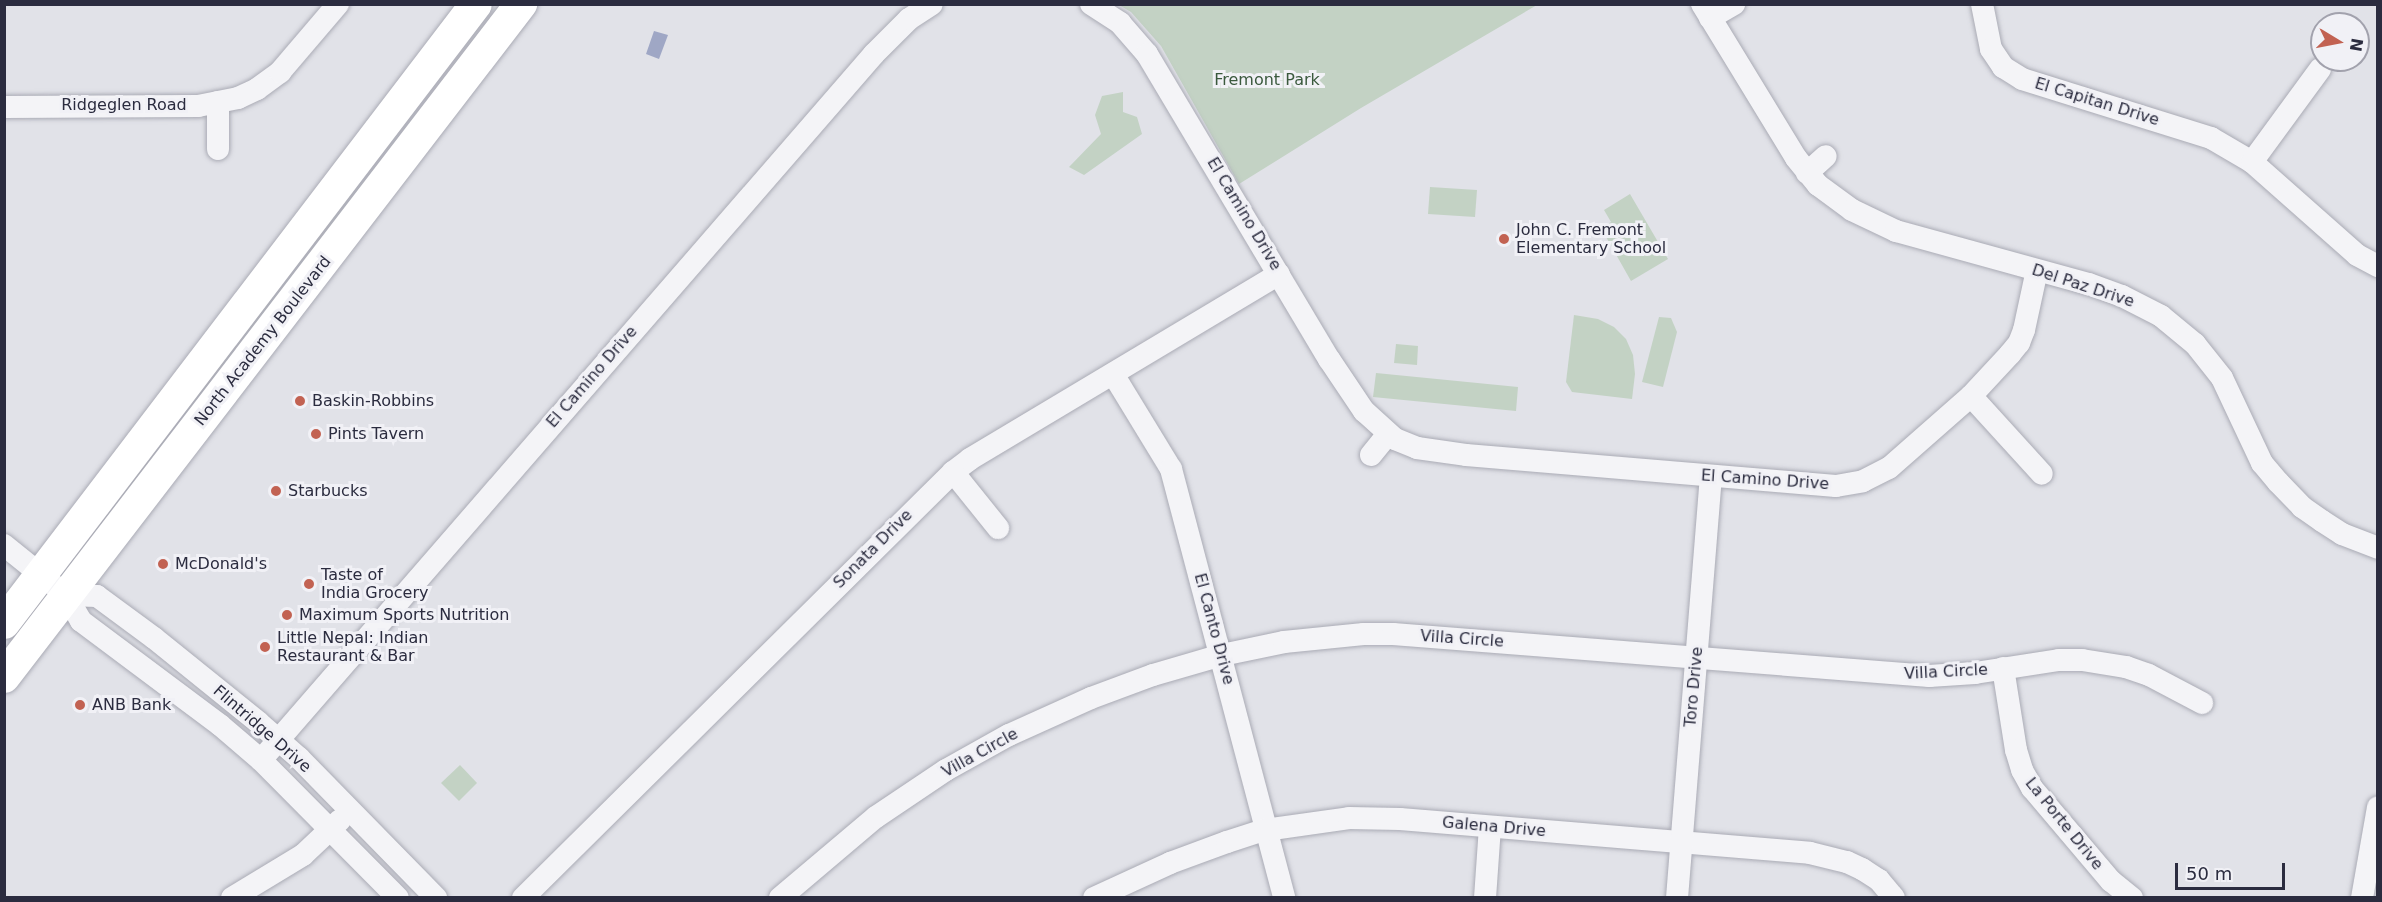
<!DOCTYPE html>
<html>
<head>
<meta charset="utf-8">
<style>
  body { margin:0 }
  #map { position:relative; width:2382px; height:902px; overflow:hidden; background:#e1e2e8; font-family:"DejaVu Sans",sans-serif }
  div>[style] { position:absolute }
  .green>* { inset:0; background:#c3d2c4 }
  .water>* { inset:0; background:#9fa7c5 }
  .roads { filter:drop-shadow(0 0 2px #aaabb5) drop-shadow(0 0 2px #aaabb5) }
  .minor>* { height:22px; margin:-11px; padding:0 11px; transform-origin:11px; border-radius:11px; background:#f4f4f7 }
  .highway>* { height:32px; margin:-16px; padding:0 16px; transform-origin:16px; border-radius:16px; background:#fff }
  .dots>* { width:16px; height:16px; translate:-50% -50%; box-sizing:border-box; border:3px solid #f1f1f6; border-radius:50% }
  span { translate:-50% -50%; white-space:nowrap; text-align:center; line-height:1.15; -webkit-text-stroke:6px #f1f1f6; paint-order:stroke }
  .park-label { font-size:16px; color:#3a593d }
  .street-label { font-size:16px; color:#2b2c3f }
  .poi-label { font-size:16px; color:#2b2c3f }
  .left { translate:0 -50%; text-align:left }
  .frame { position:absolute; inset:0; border:6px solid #2b2c3f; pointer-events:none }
  .north { position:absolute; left:2310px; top:12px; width:60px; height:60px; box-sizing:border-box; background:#f1f1f6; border:2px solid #a2a2ad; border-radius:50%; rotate:100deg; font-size:16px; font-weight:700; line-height:24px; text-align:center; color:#2b2c3f }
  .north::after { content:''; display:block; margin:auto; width:21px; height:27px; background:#c26252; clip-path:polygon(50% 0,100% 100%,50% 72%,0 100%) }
  .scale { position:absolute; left:2175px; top:863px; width:110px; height:27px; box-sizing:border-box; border:3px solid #2b2c3f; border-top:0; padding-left:8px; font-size:18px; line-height:21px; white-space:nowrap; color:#2b2c3f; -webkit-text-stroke:4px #f1f1f6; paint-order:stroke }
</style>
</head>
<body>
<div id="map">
  <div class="green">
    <i style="clip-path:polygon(1119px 5px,1537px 5px,1361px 108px,1239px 184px,1161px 46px,1131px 12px)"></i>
    <i style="clip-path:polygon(1123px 92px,1123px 112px,1137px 117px,1142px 134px,1084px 175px,1069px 167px,1101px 134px,1095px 115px,1102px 96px)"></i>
    <i style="clip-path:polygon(1430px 187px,1477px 190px,1475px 217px,1428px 214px)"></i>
    <i style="clip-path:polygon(1630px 194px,1668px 259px,1631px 281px,1601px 228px,1611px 222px,1604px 210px)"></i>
    <i style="clip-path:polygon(1574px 315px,1598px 319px,1614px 327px,1626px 339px,1633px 355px,1635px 374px,1632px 399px,1572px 392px,1566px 382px)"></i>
    <i style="clip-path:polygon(1659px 317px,1671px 318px,1677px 332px,1663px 387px,1642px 382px)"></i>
    <i style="clip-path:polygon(1396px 344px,1418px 346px,1417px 365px,1394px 363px)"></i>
    <i style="clip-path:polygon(1376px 373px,1518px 387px,1516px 411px,1373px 397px)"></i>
    <i style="clip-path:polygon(460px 765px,477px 783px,459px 801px,441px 783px)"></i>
  </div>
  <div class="water">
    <i style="clip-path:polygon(654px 31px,668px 35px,659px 59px,646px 54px)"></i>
  </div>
  <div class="roads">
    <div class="minor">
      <i style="left:1091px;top:4px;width:35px;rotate:33deg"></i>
      <i style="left:1120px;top:23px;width:41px;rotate:48.9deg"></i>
      <i style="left:1147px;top:54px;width:355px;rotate:59.2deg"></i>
      <i style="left:1329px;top:359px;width:63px;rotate:56.1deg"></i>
      <i style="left:1364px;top:411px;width:42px;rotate:42.1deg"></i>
      <i style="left:1395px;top:439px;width:24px;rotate:22deg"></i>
      <i style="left:1417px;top:448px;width:49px;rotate:8.1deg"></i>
      <i style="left:1466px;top:455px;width:371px;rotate:4.8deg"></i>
      <i style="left:1836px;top:486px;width:27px;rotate:-10deg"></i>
      <i style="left:1863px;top:481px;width:29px;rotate:-27deg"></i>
      <i style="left:1889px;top:468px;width:109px;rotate:-41.3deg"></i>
      <i style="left:1971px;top:396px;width:57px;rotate:-47.1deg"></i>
      <i style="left:2010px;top:354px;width:14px;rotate:-51deg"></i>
      <i style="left:2019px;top:343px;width:14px;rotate:-69deg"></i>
      <i style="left:2024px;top:330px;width:61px;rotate:-77.8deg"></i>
      <i style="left:1702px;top:4px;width:180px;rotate:58.6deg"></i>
      <i style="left:1796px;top:158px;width:35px;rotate:51deg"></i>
      <i style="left:1818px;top:185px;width:42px;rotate:36.3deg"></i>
      <i style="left:1852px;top:210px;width:49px;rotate:25.5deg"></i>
      <i style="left:1896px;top:231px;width:200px;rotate:15.4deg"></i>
      <i style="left:2089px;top:284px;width:35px;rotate:20deg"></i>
      <i style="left:2122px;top:296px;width:44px;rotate:27.1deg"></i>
      <i style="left:2161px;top:316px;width:44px;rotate:39.5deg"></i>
      <i style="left:2195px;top:344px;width:43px;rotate:51.5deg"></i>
      <i style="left:2222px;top:378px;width:94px;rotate:64.8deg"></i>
      <i style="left:2262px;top:463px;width:25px;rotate:50deg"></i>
      <i style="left:2278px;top:482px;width:35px;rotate:46deg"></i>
      <i style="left:2302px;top:507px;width:24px;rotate:35deg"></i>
      <i style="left:2322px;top:521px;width:24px;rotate:33deg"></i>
      <i style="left:2342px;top:534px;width:39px;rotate:21deg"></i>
      <i style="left:1982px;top:4px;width:46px;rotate:78.7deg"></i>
      <i style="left:1991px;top:49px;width:22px;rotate:56deg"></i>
      <i style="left:2003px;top:67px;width:22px;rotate:32deg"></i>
      <i style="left:2022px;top:79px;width:198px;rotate:17.3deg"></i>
      <i style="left:2211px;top:138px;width:48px;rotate:30.3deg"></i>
      <i style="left:2252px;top:162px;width:140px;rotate:41.5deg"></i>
      <i style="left:2357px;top:255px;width:24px;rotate:28deg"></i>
      <i style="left:1710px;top:18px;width:28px;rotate:-30deg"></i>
      <i style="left:4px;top:107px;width:194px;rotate:-0.3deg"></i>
      <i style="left:198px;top:106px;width:41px;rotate:-11.3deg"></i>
      <i style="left:238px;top:98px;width:21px;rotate:-25deg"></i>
      <i style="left:257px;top:89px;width:29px;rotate:-36deg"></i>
      <i style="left:280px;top:72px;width:89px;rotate:-49.5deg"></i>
      <i style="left:218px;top:149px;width:47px;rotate:-90deg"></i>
      <i style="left:2252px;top:162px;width:115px;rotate:-53.8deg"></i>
      <i style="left:1807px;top:173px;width:25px;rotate:-42deg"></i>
      <i style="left:1113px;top:374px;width:111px;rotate:58.6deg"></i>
      <i style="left:1171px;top:469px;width:444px;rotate:75.2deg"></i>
      <i style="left:1971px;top:396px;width:105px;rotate:47.7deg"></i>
      <i style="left:1371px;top:455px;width:27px;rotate:-51deg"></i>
      <i style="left:953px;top:472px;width:72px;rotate:51.2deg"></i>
      <i style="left:4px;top:545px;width:80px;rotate:38.9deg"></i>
      <i style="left:66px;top:595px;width:30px;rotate:60deg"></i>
      <i style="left:81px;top:621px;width:174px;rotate:36.8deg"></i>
      <i style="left:220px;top:725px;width:54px;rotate:40.5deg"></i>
      <i style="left:261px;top:760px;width:194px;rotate:45.2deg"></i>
      <i style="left:66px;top:595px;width:31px;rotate:2deg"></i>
      <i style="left:97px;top:596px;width:71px;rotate:36.4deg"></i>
      <i style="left:154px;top:638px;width:134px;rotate:38.9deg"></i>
      <i style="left:258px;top:722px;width:55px;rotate:41.3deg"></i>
      <i style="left:299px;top:758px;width:196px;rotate:45.6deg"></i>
      <i style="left:2003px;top:668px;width:83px;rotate:81deg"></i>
      <i style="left:2016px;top:750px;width:21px;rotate:73deg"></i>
      <i style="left:2022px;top:770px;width:21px;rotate:61deg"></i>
      <i style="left:2032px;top:788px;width:122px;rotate:49.7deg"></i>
      <i style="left:2111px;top:881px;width:27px;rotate:39deg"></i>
      <i style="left:261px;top:760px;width:935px;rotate:-49.03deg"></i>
      <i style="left:874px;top:54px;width:49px;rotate:-45deg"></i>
      <i style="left:909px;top:19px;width:27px;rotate:-33deg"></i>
      <i style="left:232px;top:898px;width:83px;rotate:-31.2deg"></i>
      <i style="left:303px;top:855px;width:51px;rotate:-43.4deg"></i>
      <i style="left:523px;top:898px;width:605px;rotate:-44.73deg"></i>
      <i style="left:953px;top:472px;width:21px;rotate:-37deg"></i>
      <i style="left:970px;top:459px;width:360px;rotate:-30.9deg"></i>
      <i style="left:780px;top:898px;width:126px;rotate:-40.2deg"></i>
      <i style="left:876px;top:817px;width:84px;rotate:-33.9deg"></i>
      <i style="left:946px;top:770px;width:72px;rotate:-29.1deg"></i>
      <i style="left:1009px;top:735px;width:90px;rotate:-24.3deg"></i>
      <i style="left:1091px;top:698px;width:66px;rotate:-20.4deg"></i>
      <i style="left:1153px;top:675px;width:72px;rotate:-16.2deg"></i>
      <i style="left:1222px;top:655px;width:63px;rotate:-11.8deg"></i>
      <i style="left:1284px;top:642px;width:80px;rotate:-5.7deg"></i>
      <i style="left:1364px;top:634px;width:29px"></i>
      <i style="left:1393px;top:634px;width:538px;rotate:4.48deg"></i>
      <i style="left:1929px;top:676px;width:46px;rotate:-3.7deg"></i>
      <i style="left:1975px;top:673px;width:85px;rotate:-8.8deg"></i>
      <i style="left:2059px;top:660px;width:23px"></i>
      <i style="left:2082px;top:660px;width:45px;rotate:9deg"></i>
      <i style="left:2126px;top:667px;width:24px;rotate:19deg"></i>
      <i style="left:2149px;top:675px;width:60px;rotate:27.8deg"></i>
      <i style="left:1094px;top:898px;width:84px;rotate:-24.7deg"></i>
      <i style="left:1170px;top:863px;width:61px;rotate:-20.2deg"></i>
      <i style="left:1227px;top:842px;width:40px;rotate:-18deg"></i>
      <i style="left:1265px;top:830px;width:85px;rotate:-8.1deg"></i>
      <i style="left:1349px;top:818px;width:51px;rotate:1.1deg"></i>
      <i style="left:1400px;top:819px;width:411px;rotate:4.7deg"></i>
      <i style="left:1810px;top:853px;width:38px;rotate:14deg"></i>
      <i style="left:1847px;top:862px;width:17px;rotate:25deg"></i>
      <i style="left:1862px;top:869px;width:20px;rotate:33deg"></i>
      <i style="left:1879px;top:880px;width:23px;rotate:50deg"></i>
      <i style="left:1485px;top:898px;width:71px;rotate:-86deg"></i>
      <i style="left:1677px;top:898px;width:423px;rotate:-85.4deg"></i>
      <i style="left:2362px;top:898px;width:92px;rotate:-80deg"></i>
    </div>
    <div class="highway">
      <i style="left:4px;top:623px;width:778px;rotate:-52.67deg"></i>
      <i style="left:4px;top:677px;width:849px;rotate:-52.47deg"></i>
    </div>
  </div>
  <div class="dots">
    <i style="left:1504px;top:239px;background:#c26252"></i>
    <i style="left:300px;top:401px;background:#c26252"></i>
    <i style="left:316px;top:434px;background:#c26252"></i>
    <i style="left:276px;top:491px;background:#c26252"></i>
    <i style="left:163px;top:564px;background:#c26252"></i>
    <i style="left:309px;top:584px;background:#c26252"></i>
    <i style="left:287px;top:615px;background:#c26252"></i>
    <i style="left:265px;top:647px;background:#c26252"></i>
    <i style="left:80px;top:705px;background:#c26252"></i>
  </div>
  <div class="park-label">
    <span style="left:1267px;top:80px">Fremont Park</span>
  </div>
  <div class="street-label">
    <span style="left:2097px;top:102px;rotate:17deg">El Capitan Drive</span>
    <span style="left:124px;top:105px">Ridgeglen Road</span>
    <span style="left:1244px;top:214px;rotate:59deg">El Camino Drive</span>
    <span style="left:2083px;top:286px;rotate:18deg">Del Paz Drive</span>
    <span style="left:263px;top:341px;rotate:-52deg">North Academy Boulevard</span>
    <span style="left:592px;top:377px;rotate:-49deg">El Camino Drive</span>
    <span style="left:1765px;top:480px;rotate:4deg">El Camino Drive</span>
    <span style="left:873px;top:549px;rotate:-45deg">Sonata Drive</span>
    <span style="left:1214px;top:629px;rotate:75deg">El Canto Drive</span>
    <span style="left:1462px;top:639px;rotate:4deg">Villa Circle</span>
    <span style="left:1946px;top:672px;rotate:-3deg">Villa Circle</span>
    <span style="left:1694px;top:687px;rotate:-85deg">Toro Drive</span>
    <span style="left:262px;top:729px;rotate:41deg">Flintridge Drive</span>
    <span style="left:980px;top:753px;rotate:-29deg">Villa Circle</span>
    <span style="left:2064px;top:824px;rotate:51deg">La Porte Drive</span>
    <span style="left:1494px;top:827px;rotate:5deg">Galena Drive</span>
  </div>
  <div class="poi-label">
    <span class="left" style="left:1516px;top:239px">John C. Fremont<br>Elementary School</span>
    <span class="left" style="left:312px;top:401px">Baskin-Robbins</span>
    <span class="left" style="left:328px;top:434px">Pints Tavern</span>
    <span class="left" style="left:288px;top:491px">Starbucks</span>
    <span class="left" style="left:175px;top:564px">McDonald's</span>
    <span class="left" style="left:321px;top:584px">Taste of<br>India Grocery</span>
    <span class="left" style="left:299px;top:615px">Maximum Sports Nutrition</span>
    <span class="left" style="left:277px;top:647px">Little Nepal: Indian<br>Restaurant &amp; Bar</span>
    <span class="left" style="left:92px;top:705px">ANB Bank</span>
  </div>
  <div class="frame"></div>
  <div class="north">N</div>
  <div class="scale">50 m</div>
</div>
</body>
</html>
